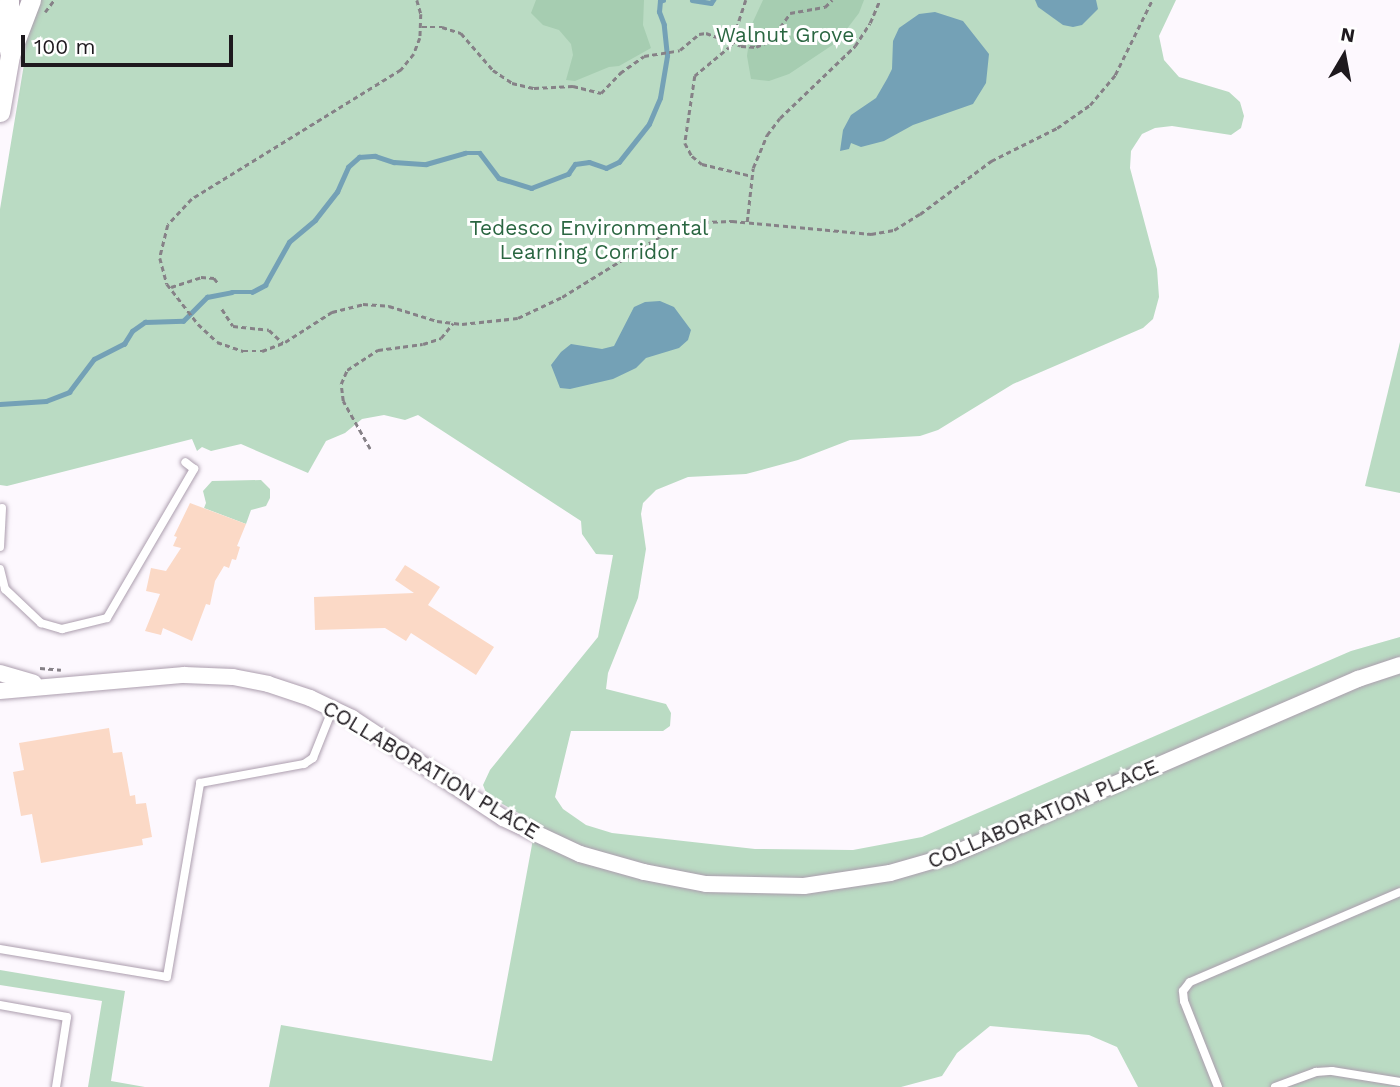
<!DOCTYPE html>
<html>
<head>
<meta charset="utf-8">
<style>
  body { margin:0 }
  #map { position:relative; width:1400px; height:1087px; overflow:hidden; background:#fdf8fe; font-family:"Work Sans",sans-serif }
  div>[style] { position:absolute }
  .green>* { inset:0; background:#badbc3 }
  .forest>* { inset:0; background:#a6cdb1 }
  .water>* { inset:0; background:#74a1b6 }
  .stream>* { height:4.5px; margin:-2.25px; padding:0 2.25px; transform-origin:2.25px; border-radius:2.25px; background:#74a1b6 }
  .building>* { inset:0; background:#fbd9c6 }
  .path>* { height:2.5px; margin-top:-1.25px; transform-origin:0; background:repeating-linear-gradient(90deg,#868187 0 5px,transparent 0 8.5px) }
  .roads { filter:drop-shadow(0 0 2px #ac9eae) drop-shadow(0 0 2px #ac9eae) }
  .service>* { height:8px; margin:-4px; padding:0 4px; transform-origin:4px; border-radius:4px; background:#fff }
  .minor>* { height:16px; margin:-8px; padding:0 8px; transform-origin:8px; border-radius:8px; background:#fff }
  .tertiary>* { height:19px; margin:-9.5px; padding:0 9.5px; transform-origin:9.5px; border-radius:9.5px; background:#fff }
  span { translate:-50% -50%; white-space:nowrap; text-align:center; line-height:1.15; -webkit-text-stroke:6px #fff; paint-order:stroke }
  .park-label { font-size:21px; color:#2a6641 }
  .street-label { font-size:21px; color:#1e191e }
  .north { position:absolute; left:1309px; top:21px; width:70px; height:70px; -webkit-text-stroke:5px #fff; paint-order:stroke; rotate:10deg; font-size:19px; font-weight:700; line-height:28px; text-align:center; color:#1e191e }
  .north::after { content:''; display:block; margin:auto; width:24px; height:32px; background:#1e191e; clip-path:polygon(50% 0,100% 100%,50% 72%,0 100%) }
  .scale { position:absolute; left:21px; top:35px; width:212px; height:32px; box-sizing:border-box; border:4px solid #1e191e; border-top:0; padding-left:9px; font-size:21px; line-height:24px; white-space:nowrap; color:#1e191e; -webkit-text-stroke:5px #fff; paint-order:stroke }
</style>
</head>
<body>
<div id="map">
  <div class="green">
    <i style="clip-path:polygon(38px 0,1176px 0,1159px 36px,1164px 60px,1179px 77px,1229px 92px,1240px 102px,1244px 116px,1241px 128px,1231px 135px,1172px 126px,1155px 128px,1142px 134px,1131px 151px,1130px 168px,1157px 269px,1159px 297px,1153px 319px,1143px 328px,1013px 384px,938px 430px,920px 436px,850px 440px,798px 460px,746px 474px,688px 477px,656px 490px,643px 503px,641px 514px,646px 549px,638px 598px,608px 673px,606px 689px,666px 704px,671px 713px,670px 726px,663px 731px,571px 731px,555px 797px,563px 809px,586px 825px,612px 833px,755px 849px,853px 850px,922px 837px,1351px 651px,1400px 637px,1400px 1087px,1138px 1087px,1117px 1047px,1089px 1035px,990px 1026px,957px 1053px,942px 1076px,901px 1087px,269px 1087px,281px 1025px,492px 1061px,536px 823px,487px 795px,483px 785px,490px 770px,598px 637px,613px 555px,596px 554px,582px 534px,581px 521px,418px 415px,405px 420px,384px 415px,362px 419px,345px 433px,326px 441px,308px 473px,241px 444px,211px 451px,202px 447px,197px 451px,192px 439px,7px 486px,0 485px,0 209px,25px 58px,26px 33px)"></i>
    <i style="clip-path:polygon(1400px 342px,1400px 493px,1365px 486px)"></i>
    <i style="clip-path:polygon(261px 480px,270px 489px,270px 498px,266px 506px,251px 510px,246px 524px,204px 508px,206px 503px,203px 491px,212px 481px)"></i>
    <i style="clip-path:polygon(0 970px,125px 991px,111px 1081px,145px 1087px,88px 1087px,102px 1001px,0 985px)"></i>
  </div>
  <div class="forest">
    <i style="clip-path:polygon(536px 0,644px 0,643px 25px,651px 48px,619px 66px,609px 67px,575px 81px,566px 80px,573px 55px,571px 44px,559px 30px,543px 25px,531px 13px)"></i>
    <i style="clip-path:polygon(763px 0,864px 0,859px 13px,837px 42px,789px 74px,769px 81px,751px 79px,747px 56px,751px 26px)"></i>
  </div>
  <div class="water">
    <i style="clip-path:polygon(1035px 0,1096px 0,1098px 9px,1082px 25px,1073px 27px,1063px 25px,1038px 7px)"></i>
    <i style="clip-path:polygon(935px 12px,963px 21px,989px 54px,986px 83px,973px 104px,913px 125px,884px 141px,861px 147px,851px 143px,849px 149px,840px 151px,843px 130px,851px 115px,876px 98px,887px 79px,892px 69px,893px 41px,899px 28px,919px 14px)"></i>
    <i style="clip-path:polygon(660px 301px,674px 307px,691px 330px,688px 340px,679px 348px,646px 358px,636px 368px,613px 379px,570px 389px,560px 388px,551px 365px,561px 352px,571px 344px,602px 349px,614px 346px,634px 307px,645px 302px)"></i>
  </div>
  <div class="stream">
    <i style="left:692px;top:0;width:19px;rotate:9deg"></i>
    <i style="left:711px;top:3px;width:4px;rotate:-56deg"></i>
    <i style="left:0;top:404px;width:46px;rotate:-3.7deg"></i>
    <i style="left:46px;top:401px;width:25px;rotate:-21deg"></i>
    <i style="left:69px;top:392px;width:41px;rotate:-52.9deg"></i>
    <i style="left:94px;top:359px;width:34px;rotate:-27deg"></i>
    <i style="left:124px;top:344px;width:15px;rotate:-58deg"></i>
    <i style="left:132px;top:331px;width:16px;rotate:-35deg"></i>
    <i style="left:145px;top:322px;width:38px;rotate:-2deg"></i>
    <i style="left:183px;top:321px;width:34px;rotate:-45deg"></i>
    <i style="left:207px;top:297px;width:25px;rotate:-11deg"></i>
    <i style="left:232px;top:292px;width:20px"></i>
    <i style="left:252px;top:292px;width:15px;rotate:-28deg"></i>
    <i style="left:265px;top:285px;width:49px;rotate:-60.8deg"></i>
    <i style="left:289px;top:242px;width:34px;rotate:-40deg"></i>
    <i style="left:315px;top:220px;width:36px;rotate:-52deg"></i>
    <i style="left:337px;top:192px;width:27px;rotate:-66deg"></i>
    <i style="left:348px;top:167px;width:15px;rotate:-42deg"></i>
    <i style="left:359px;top:157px;width:16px;rotate:-4deg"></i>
    <i style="left:375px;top:156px;width:20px;rotate:18deg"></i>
    <i style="left:394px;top:162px;width:32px;rotate:4deg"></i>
    <i style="left:426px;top:164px;width:41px;rotate:-15.8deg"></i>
    <i style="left:465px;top:153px;width:15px"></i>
    <i style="left:480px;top:153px;width:31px;rotate:53deg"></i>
    <i style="left:499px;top:178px;width:34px;rotate:17deg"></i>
    <i style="left:531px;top:188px;width:40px;rotate:-21deg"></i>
    <i style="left:568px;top:174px;width:12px;rotate:-55deg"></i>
    <i style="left:575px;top:164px;width:14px;rotate:-8deg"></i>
    <i style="left:589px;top:162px;width:18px;rotate:19deg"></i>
    <i style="left:606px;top:168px;width:14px;rotate:-25deg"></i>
    <i style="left:619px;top:162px;width:48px;rotate:-51.7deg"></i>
    <i style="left:649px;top:124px;width:28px;rotate:-67deg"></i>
    <i style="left:660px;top:98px;width:43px;rotate:-80.5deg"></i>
    <i style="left:667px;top:56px;width:31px;rotate:-96deg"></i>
    <i style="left:664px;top:25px;width:14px;rotate:-111deg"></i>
    <i style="left:659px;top:12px;width:11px;rotate:-85deg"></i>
    <i style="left:660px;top:1px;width:3px;rotate:-18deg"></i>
  </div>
  <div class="building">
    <i style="clip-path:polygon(190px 503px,246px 524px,237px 546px,240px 547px,236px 560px,232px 559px,229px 568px,224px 566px,215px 581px,210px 605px,206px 604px,192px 641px,163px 628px,161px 635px,145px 631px,160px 594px,146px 591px,151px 568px,166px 571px,181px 548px,173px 546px,177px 537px,174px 536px)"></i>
    <i style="clip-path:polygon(405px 565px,440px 587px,428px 605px,494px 647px,476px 675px,411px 633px,406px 641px,385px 628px,315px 630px,314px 597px,414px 593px,395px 580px)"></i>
    <i style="clip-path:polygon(109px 728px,113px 753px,122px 752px,130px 796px,135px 795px,136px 804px,146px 803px,152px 837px,142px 839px,143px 845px,41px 863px,32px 814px,21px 816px,13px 772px,24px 770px,19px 743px)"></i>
  </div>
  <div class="path">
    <i style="left:417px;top:0;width:15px;rotate:74deg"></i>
    <i style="left:421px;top:14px;width:24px;rotate:92deg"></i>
    <i style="left:420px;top:38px;width:17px;rotate:111deg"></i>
    <i style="left:414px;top:54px;width:21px;rotate:129deg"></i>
    <i style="left:401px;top:70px;width:246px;rotate:148.3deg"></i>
    <i style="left:192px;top:199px;width:35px;rotate:133deg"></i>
    <i style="left:168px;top:225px;width:34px;rotate:104deg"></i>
    <i style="left:160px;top:258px;width:27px;rotate:75deg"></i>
    <i style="left:167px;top:284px;width:51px;rotate:52.2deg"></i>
    <i style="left:198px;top:324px;width:26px;rotate:43deg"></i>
    <i style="left:217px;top:342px;width:28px;rotate:19deg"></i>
    <i style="left:243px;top:351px;width:19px"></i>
    <i style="left:262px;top:351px;width:25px;rotate:-21deg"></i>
    <i style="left:285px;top:342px;width:56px;rotate:-32.6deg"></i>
    <i style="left:332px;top:312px;width:32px;rotate:-14deg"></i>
    <i style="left:363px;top:304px;width:26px;rotate:4deg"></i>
    <i style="left:389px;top:306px;width:50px;rotate:17.4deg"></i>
    <i style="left:437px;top:321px;width:25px;rotate:7deg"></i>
    <i style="left:462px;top:324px;width:56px;rotate:-6.1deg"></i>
    <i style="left:518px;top:318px;width:49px;rotate:-25.5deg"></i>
    <i style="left:562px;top:297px;width:114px;rotate:-31.7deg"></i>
    <i style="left:659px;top:237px;width:17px;rotate:-28deg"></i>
    <i style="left:674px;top:229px;width:31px;rotate:-13deg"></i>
    <i style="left:704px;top:222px;width:28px;rotate:-2deg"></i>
    <i style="left:732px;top:221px;width:140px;rotate:5.3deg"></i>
    <i style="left:871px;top:234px;width:23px;rotate:-10deg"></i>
    <i style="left:894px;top:230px;width:31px;rotate:-32deg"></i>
    <i style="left:920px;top:214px;width:89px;rotate:-36.7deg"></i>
    <i style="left:991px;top:161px;width:74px;rotate:-26.6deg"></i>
    <i style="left:1057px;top:128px;width:40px;rotate:-34.9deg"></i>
    <i style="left:1090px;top:105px;width:39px;rotate:-50deg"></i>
    <i style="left:1115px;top:75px;width:84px;rotate:-63.7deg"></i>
    <i style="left:746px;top:0;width:48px;rotate:108.1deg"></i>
    <i style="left:731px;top:46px;width:47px;rotate:140.2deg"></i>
    <i style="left:695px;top:76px;width:68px;rotate:98.5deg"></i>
    <i style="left:685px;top:143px;width:15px;rotate:62deg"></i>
    <i style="left:692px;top:156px;width:13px;rotate:39deg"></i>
    <i style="left:702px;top:164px;width:51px;rotate:13.5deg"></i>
    <i style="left:45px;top:12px;width:15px;rotate:-53deg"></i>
    <i style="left:422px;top:27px;width:20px"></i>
    <i style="left:442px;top:27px;width:20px;rotate:18deg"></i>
    <i style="left:461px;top:33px;width:49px;rotate:49.1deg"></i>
    <i style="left:493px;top:70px;width:23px;rotate:34deg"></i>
    <i style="left:512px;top:83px;width:23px;rotate:13deg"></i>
    <i style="left:534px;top:88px;width:39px;rotate:-3deg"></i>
    <i style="left:573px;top:86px;width:29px;rotate:14deg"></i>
    <i style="left:601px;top:93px;width:28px;rotate:-46deg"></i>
    <i style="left:620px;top:73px;width:29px;rotate:-35deg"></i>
    <i style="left:644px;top:56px;width:36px;rotate:-9deg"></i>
    <i style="left:680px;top:50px;width:25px;rotate:-40deg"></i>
    <i style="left:699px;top:34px;width:7px;rotate:-8deg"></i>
    <i style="left:706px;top:33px;width:37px;rotate:20deg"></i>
    <i style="left:741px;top:46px;width:15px;rotate:4deg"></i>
    <i style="left:756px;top:47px;width:15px;rotate:-23deg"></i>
    <i style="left:770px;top:41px;width:34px;rotate:-54deg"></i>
    <i style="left:790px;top:13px;width:36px;rotate:-10deg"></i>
    <i style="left:825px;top:7px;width:10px;rotate:-45deg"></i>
    <i style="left:747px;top:222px;width:54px;rotate:-83.7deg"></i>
    <i style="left:753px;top:168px;width:36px;rotate:-67deg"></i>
    <i style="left:767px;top:135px;width:21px;rotate:-53deg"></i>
    <i style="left:780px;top:118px;width:104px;rotate:-43.8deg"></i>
    <i style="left:855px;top:46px;width:27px;rotate:-57deg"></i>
    <i style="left:870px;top:23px;width:25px;rotate:-67deg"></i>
    <i style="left:171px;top:287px;width:32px;rotate:-18deg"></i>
    <i style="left:201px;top:277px;width:13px;rotate:4deg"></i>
    <i style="left:214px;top:278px;width:6px;rotate:51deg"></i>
    <i style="left:222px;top:309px;width:20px;rotate:57deg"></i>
    <i style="left:233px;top:326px;width:36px;rotate:6deg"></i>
    <i style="left:269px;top:330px;width:19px;rotate:43deg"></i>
    <i style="left:370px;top:449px;width:55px;rotate:-119.4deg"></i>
    <i style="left:343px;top:401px;width:17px;rotate:-97deg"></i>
    <i style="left:341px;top:384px;width:15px;rotate:-67deg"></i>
    <i style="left:347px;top:370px;width:37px;rotate:-33deg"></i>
    <i style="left:378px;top:350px;width:45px;rotate:-7.6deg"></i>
    <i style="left:423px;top:344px;width:19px;rotate:-18deg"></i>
    <i style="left:441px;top:338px;width:19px;rotate:-51deg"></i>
    <i style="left:40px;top:668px;width:21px;rotate:5deg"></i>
  </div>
  <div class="roads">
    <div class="service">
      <i style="left:0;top:547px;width:39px;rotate:-87deg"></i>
      <i style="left:0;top:569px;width:21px;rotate:76deg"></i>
      <i style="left:5px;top:589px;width:50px;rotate:43.4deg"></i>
      <i style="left:41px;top:623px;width:22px;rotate:16deg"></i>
      <i style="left:62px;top:629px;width:46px;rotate:-13.7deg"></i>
      <i style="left:107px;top:618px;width:173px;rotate:-59.7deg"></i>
      <i style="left:194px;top:469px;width:11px;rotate:-142deg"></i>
      <i style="left:0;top:949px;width:169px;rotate:9.5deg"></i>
      <i style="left:167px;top:977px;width:197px;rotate:-80.3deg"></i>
      <i style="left:200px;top:783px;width:106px;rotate:-10.4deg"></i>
      <i style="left:304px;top:764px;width:11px;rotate:-34deg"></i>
      <i style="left:313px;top:758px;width:54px;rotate:-68.2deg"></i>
      <i style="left:0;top:1005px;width:68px;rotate:10.2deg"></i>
      <i style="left:67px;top:1017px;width:71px;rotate:98.9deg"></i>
      <i style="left:1218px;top:1087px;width:92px;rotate:-111.6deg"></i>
      <i style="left:1184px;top:1001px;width:10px;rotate:-96deg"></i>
      <i style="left:1183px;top:991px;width:11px;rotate:-52deg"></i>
      <i style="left:1190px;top:982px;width:228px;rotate:-23.2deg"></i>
      <i style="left:1275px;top:1087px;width:44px;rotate:-20.1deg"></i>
      <i style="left:1316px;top:1072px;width:16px;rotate:-4deg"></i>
      <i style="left:1332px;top:1071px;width:69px;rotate:9.2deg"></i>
    </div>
    <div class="minor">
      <i style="left:0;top:673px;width:35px;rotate:16deg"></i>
      <i style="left:0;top:691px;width:185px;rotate:-5deg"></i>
      <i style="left:184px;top:675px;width:49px;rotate:2.3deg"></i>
      <i style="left:233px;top:677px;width:36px;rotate:11deg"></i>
      <i style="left:268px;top:684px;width:44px;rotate:18.4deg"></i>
      <i style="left:310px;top:698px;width:47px;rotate:25.5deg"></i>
      <i style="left:352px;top:718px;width:181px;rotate:33.5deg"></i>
      <i style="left:503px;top:818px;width:85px;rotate:25.1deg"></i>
      <i style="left:580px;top:854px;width:66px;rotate:15.7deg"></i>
      <i style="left:644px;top:872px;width:63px;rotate:11deg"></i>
      <i style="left:706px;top:884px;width:98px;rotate:1.2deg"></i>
      <i style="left:804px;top:886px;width:87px;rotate:-8.6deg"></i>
      <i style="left:890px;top:873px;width:61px;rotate:-16.1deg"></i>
      <i style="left:949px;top:856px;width:446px;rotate:-23.4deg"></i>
      <i style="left:1358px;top:679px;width:44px;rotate:-18.4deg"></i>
    </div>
    <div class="tertiary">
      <i style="left:9px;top:0;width:51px;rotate:90deg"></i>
      <i style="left:0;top:112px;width:58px;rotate:-80deg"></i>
      <i style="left:10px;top:55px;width:59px;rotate:-69.1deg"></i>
    </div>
  </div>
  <div class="park-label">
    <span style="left:785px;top:35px">Walnut Grove</span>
    <span style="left:589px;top:240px">Tedesco Environmental<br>Learning Corridor</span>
  </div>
  <div class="street-label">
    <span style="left:431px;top:770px;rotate:31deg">COLLABORATION PLACE</span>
    <span style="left:1043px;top:814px;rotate:-23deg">COLLABORATION PLACE</span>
  </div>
  <div class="north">N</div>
  <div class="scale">100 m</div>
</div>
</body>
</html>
